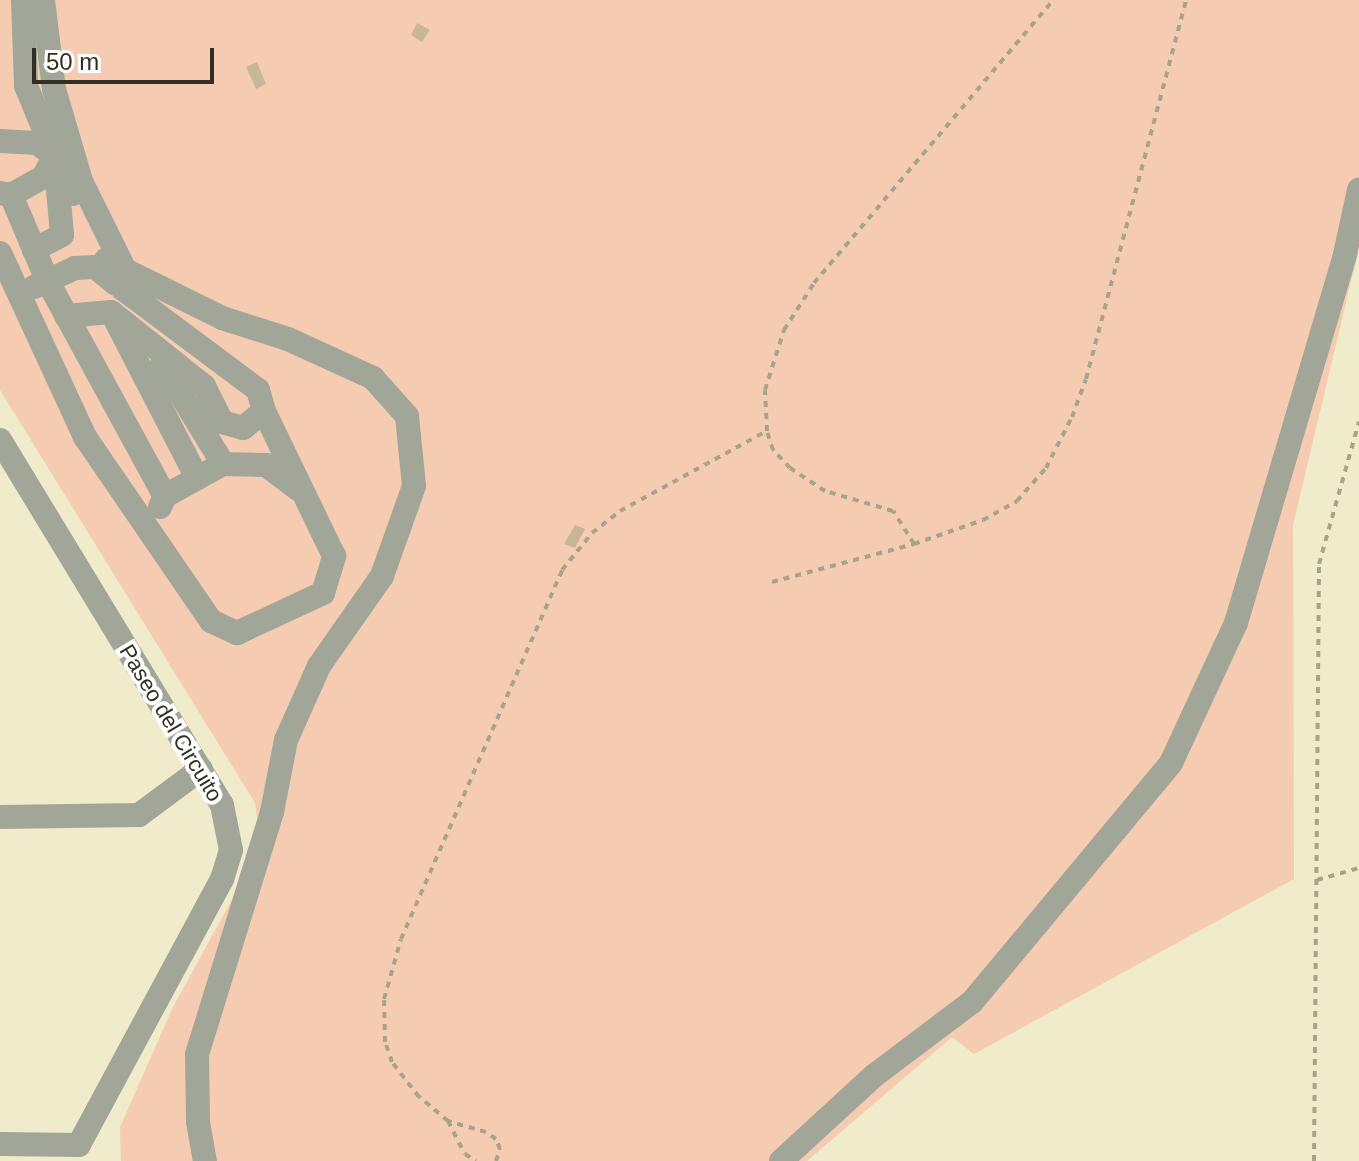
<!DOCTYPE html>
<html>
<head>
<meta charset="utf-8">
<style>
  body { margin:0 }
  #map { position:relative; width:1359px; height:1161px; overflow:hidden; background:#f0ebca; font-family:Arial,sans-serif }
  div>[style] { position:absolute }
  .green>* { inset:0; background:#f5ccb2 }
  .building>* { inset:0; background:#c9b69a }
  .path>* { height:4px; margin-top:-2px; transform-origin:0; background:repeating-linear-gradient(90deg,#a8a48b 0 6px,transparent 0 12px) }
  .minor>* { height:24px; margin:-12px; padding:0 12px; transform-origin:12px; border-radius:12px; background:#a2a699 }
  span { translate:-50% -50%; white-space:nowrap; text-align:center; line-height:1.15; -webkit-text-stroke:8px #fff; paint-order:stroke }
  .street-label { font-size:22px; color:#323023 }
  .scale { position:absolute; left:32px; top:48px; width:182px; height:36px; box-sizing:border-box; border:4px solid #323023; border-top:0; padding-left:10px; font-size:24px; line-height:28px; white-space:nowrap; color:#323023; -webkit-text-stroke:6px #fff; paint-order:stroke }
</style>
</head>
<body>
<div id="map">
  <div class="green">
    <i style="clip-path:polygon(0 0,1359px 0,1359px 248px,1293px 525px,1294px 879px,974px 1054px,952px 1037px,807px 1161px,121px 1161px,120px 1127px,173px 1007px,252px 863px,259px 830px,255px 803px,0 390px)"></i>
  </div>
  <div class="building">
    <i style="clip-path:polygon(417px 23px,430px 30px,422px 42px,411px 35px)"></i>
    <i style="clip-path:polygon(257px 62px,266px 84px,256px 89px,246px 67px)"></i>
    <i style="clip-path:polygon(575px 525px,585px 529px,575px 548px,564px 544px)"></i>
  </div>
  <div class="path">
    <i style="left:914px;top:544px;width:73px;rotate:-19.2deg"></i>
    <i style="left:983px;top:520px;width:39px;rotate:-29deg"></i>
    <i style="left:1017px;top:501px;width:44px;rotate:-48.7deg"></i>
    <i style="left:1046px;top:468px;width:57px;rotate:-63deg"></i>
    <i style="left:1072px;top:417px;width:40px;rotate:-69.8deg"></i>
    <i style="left:1086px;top:379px;width:392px;rotate:-75.2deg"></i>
    <i style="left:772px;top:582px;width:147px;rotate:-15deg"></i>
    <i style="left:914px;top:544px;width:39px;rotate:-122deg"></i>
    <i style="left:893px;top:511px;width:71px;rotate:-163.6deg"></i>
    <i style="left:825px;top:491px;width:42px;rotate:-146.7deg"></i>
    <i style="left:790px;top:468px;width:25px;rotate:-133deg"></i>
    <i style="left:773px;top:450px;width:20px;rotate:-108deg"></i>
    <i style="left:767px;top:431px;width:41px;rotate:-92.8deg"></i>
    <i style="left:765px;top:390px;width:63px;rotate:-72.4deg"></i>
    <i style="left:784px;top:330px;width:56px;rotate:-57.4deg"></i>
    <i style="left:814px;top:283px;width:370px;rotate:-49.8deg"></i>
    <i style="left:1317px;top:880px;width:44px;rotate:-15.9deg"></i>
    <i style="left:448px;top:1121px;width:37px;rotate:63deg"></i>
    <i style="left:465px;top:1154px;width:13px;rotate:32deg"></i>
    <i style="left:496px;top:1161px;width:13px;rotate:-72deg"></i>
    <i style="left:500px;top:1149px;width:11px;rotate:-112deg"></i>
    <i style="left:496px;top:1139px;width:12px;rotate:-145deg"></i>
    <i style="left:486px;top:1132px;width:40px;rotate:-164deg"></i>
    <i style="left:448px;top:1121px;width:38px;rotate:-140deg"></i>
    <i style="left:419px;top:1097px;width:44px;rotate:-127.6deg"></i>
    <i style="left:392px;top:1062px;width:21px;rotate:-109deg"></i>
    <i style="left:385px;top:1042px;width:43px;rotate:-91.3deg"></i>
    <i style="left:384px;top:999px;width:62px;rotate:-74.2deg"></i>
    <i style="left:401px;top:939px;width:403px;rotate:-66.4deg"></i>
    <i style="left:562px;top:570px;width:48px;rotate:-51deg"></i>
    <i style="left:592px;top:533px;width:36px;rotate:-38deg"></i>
    <i style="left:620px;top:511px;width:167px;rotate:-28.6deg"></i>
    <i style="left:1314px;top:1161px;width:597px;rotate:-89.52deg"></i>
    <i style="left:1319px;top:564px;width:148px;rotate:-74.3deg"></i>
  </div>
  <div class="minor">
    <i style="left:23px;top:0;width:86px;rotate:88deg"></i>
    <i style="left:26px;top:86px;width:76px;rotate:67.5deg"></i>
    <i style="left:55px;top:156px;width:79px;rotate:84.9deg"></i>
    <i style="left:62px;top:235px;width:32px;rotate:152deg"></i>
    <i style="left:43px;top:0;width:90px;rotate:83deg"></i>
    <i style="left:54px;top:89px;width:96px;rotate:73.6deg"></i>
    <i style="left:81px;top:181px;width:99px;rotate:63.7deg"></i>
    <i style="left:125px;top:270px;width:108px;rotate:26.3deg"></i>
    <i style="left:222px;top:318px;width:69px;rotate:17.7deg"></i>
    <i style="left:288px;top:339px;width:94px;rotate:24.6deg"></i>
    <i style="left:373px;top:378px;width:51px;rotate:48.2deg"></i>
    <i style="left:407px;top:416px;width:70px;rotate:84.3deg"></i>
    <i style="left:414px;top:486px;width:96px;rotate:109.6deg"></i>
    <i style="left:382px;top:576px;width:110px;rotate:125deg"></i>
    <i style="left:319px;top:666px;width:81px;rotate:114deg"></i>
    <i style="left:286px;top:740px;width:73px;rotate:101deg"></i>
    <i style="left:272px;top:812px;width:254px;rotate:107.2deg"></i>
    <i style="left:197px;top:1055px;width:67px;rotate:89.1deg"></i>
    <i style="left:198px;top:1122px;width:40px;rotate:80deg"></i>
    <i style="left:0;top:141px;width:37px;rotate:3deg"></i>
    <i style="left:37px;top:143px;width:22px;rotate:36deg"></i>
    <i style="left:55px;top:156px;width:42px;rotate:64.7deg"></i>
    <i style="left:0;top:193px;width:11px;rotate:10deg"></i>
    <i style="left:11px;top:195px;width:37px;rotate:-29deg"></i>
    <i style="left:43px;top:177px;width:24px;rotate:-60deg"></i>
    <i style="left:11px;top:195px;width:92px;rotate:67deg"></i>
    <i style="left:47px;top:280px;width:246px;rotate:61.4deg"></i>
    <i style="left:0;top:253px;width:203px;rotate:65.2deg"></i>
    <i style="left:85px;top:437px;width:223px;rotate:55.6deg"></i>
    <i style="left:211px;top:621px;width:29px;rotate:25deg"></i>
    <i style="left:237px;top:633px;width:95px;rotate:-24.9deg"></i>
    <i style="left:323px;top:593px;width:39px;rotate:-73deg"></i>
    <i style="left:334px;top:556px;width:161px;rotate:-115.8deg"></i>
    <i style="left:34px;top:287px;width:45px;rotate:-24.9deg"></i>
    <i style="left:75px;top:268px;width:20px;rotate:-3deg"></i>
    <i style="left:95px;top:267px;width:26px;rotate:39deg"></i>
    <i style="left:66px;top:316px;width:45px;rotate:-5.1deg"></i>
    <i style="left:111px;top:312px;width:119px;rotate:38.5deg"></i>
    <i style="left:204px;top:386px;width:40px;rotate:63.4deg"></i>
    <i style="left:222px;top:422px;width:22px;rotate:16deg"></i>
    <i style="left:243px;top:428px;width:27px;rotate:-39deg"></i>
    <i style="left:264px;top:411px;width:22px;rotate:-106deg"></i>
    <i style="left:258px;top:390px;width:169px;rotate:-143.2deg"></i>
    <i style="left:123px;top:289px;width:34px;rotate:-120deg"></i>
    <i style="left:116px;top:321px;width:177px;rotate:62.7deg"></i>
    <i style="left:162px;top:364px;width:117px;rotate:58.6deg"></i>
    <i style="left:0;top:440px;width:427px;rotate:58.7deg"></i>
    <i style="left:222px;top:805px;width:46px;rotate:78.7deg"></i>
    <i style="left:231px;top:850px;width:30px;rotate:107deg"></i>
    <i style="left:222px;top:879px;width:302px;rotate:118.3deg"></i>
    <i style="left:160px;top:507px;width:12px;rotate:-66deg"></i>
    <i style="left:165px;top:496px;width:66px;rotate:-28.9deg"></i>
    <i style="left:223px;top:464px;width:43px;rotate:1.3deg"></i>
    <i style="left:266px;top:465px;width:41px;rotate:37.1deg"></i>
    <i style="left:0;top:817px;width:139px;rotate:-0.8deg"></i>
    <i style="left:139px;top:815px;width:77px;rotate:-36.6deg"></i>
    <i style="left:0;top:1144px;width:79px;rotate:0.7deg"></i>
    <i style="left:781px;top:1161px;width:127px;rotate:-42.5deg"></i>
    <i style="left:875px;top:1075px;width:121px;rotate:-37deg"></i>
    <i style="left:972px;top:1002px;width:311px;rotate:-50.2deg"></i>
    <i style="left:1171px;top:763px;width:154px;rotate:-65.1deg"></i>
    <i style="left:1236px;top:623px;width:385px;rotate:-73.5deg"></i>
    <i style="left:1345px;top:254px;width:66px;rotate:-77.7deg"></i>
  </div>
  <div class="street-label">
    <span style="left:171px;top:723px;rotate:59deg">Paseo del Circuito</span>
  </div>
  <div class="scale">50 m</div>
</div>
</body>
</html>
